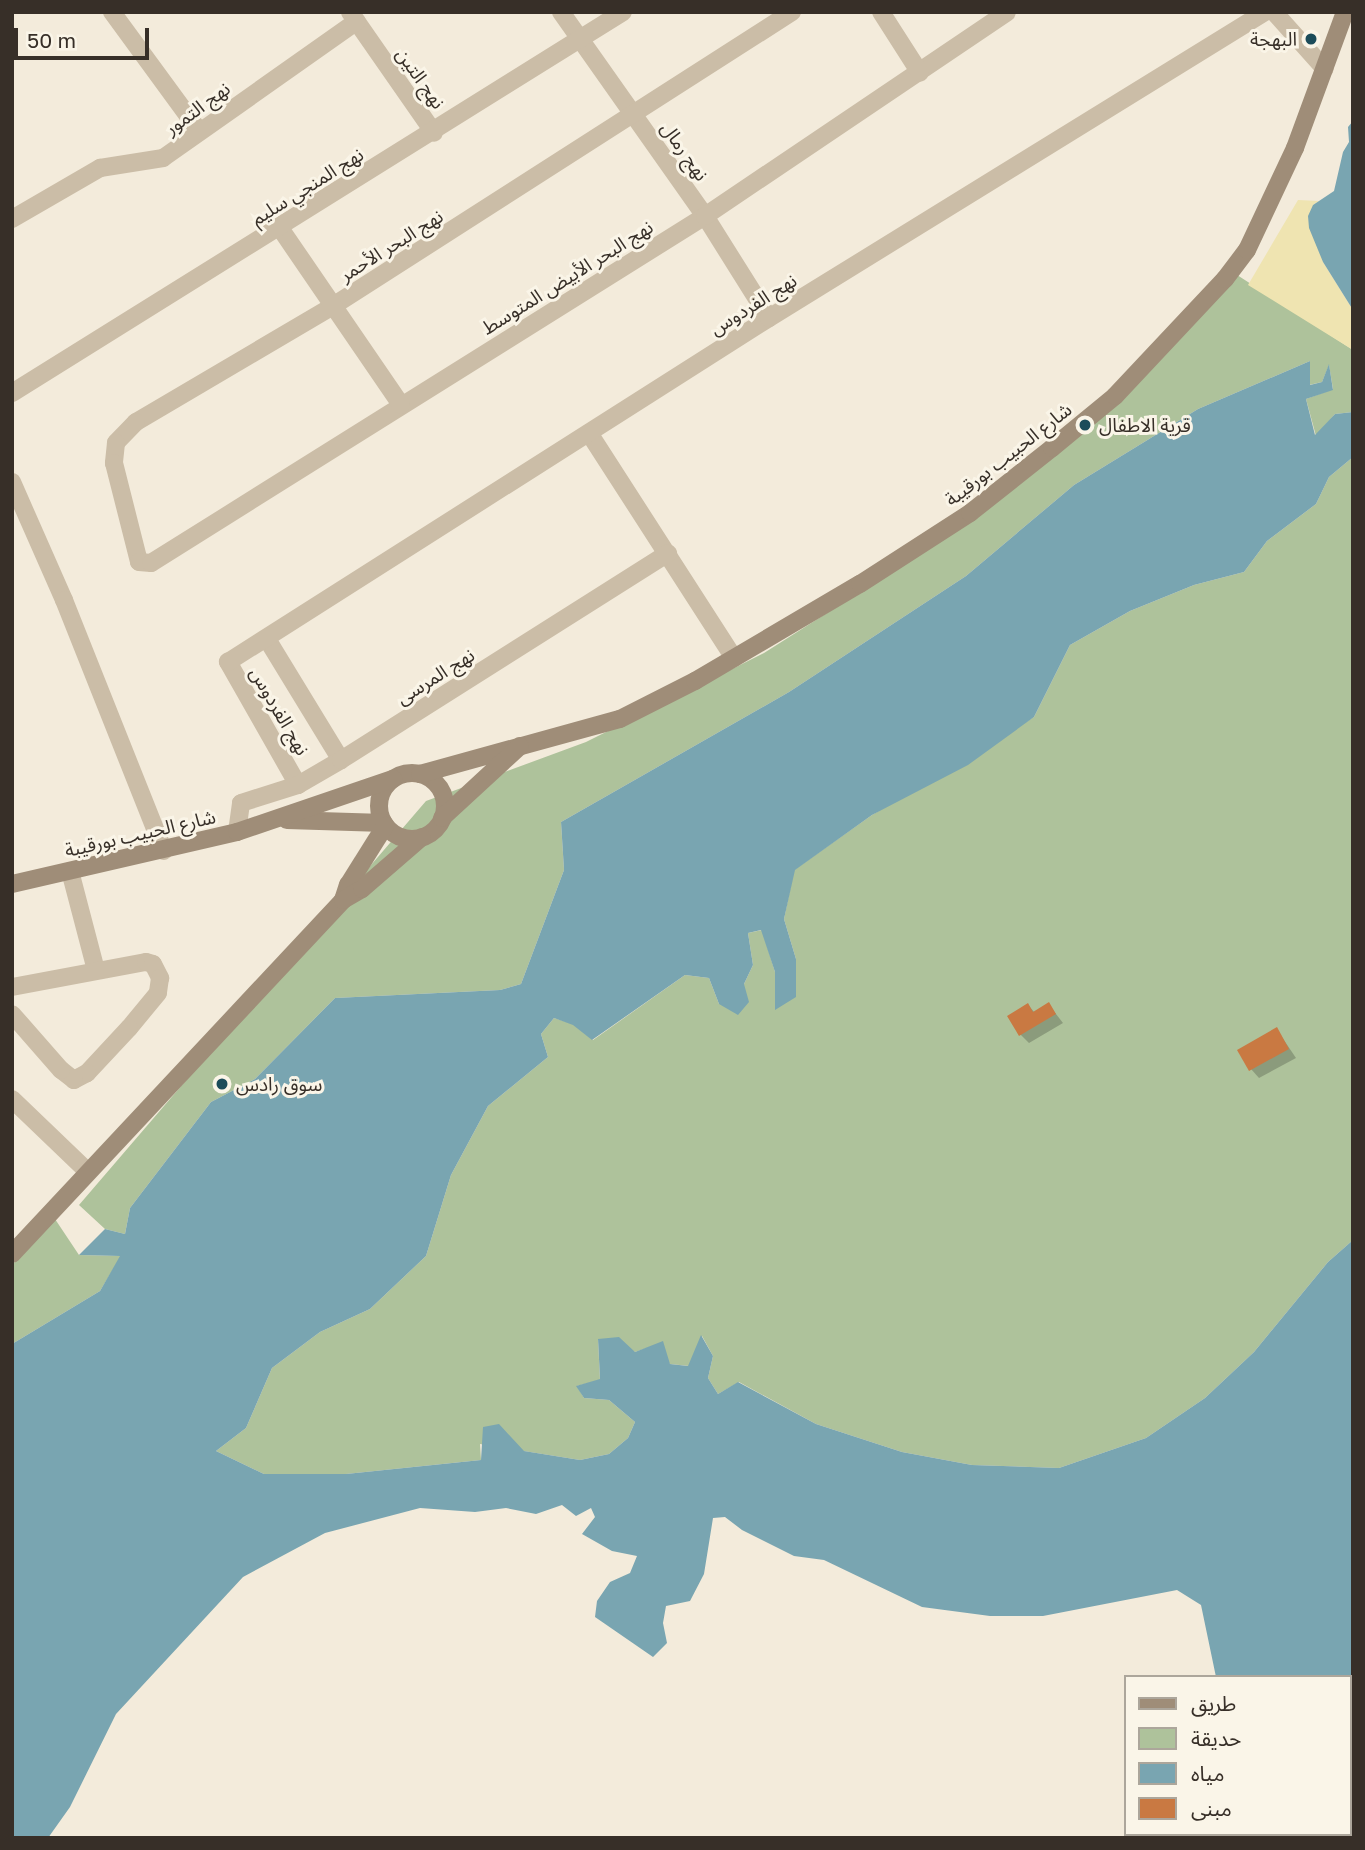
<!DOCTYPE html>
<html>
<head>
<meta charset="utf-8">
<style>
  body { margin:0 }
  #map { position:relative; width:1365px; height:1850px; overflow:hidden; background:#f3ebdb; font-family:"Golos Text","Noto Sans Arabic",sans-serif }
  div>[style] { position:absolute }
  .green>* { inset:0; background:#aec29b }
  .sand>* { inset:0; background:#efe4b1 }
  .water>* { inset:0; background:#79a5b1 }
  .shadow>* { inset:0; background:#0003 }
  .building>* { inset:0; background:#c97942 }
  .street>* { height:18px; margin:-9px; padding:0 9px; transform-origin:9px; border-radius:9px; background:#cbbda7 }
  .secondary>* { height:18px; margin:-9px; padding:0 9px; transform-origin:9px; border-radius:9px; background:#9f8d78 }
  .secondary>.ring { margin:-9px; padding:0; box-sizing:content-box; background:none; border:18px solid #9f8d78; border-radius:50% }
  .dots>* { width:19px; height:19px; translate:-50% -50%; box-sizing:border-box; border:4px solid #faf5e8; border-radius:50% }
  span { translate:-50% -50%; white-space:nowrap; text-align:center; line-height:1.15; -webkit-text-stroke:6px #faf5e8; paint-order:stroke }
  .poi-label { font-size:19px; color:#372f28 }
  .right { translate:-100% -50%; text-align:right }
  .left { translate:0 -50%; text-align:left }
  .street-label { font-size:19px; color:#372f28 }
  .frame { position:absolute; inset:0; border:14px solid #372f28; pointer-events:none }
  .legend { position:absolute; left:1124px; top:1675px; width:228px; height:161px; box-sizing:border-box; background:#faf5e8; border:2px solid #aca69b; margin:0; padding:9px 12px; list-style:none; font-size:21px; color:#372f28 }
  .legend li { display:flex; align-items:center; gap:14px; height:35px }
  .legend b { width:35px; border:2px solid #aca69b }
  .scale { position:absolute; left:14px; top:28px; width:135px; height:32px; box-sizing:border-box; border:4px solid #372f28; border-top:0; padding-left:9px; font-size:21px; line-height:24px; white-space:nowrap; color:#372f28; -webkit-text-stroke:5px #faf5e8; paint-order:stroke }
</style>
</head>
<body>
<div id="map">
  <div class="green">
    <i style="clip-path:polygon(1234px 273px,1353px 350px,1353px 412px,1335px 414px,1316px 436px,1306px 399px,1333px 389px,1329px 365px,1322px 382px,1309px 385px,1310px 361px,1198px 409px,1074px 485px,966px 576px,789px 692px,561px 822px,564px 870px,521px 984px,500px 990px,335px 998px,255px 1079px,211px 1102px,130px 1208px,125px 1234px,105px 1229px,79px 1205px,426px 801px,586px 742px,764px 653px,972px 521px)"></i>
    <i style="clip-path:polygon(1353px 457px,1353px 1240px,1328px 1262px,1254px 1352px,1205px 1398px,1146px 1438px,1059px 1468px,972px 1465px,902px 1452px,816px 1424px,739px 1382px,718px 1394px,708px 1378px,713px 1356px,702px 1336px,689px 1366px,670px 1364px,647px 1348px,635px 1352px,598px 1339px,600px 1380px,577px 1386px,584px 1398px,609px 1400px,635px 1422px,628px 1438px,609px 1454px,580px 1460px,480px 1444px,481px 1460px,346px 1474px,264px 1474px,216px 1451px,246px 1428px,272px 1368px,320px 1332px,370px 1309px,426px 1256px,451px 1175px,488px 1106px,548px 1057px,541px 1034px,554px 1018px,573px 1024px,593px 1040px,685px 975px,709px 978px,719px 1004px,744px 984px,753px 965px,748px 933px,762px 930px,775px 972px,776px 1009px,796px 959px,784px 919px,794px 870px,872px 815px,1034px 717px,1070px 645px,1130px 611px,1194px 585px,1244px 572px,1267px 541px,1316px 504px,1329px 477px)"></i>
    <i style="clip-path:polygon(55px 1219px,79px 1255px,121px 1256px,100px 1291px,12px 1344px,12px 1265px)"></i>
  </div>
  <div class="sand">
    <i style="clip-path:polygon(1298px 200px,1319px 201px,1313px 205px,1323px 262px,1353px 310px,1353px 350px,1248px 285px)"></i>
  </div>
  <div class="water">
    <i style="clip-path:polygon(1353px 121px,1353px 310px,1323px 262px,1309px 228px,1308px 216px,1313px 205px,1334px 191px,1343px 152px,1349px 142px,1348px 127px)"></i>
    <i style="clip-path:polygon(1310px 361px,1310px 385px,1322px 382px,1329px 364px,1333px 390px,1306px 399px,1315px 435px,1335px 414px,1353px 412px,1353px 457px,1329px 477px,1316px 504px,1267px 541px,1244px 572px,1194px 585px,1130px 611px,1070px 645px,1034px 717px,968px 765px,872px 815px,795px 870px,784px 919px,796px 959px,796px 997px,775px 1010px,775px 972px,761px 930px,748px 933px,753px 965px,744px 984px,749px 1002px,738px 1015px,719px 1004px,709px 978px,685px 975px,592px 1040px,573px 1025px,554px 1018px,541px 1034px,548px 1057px,488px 1106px,451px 1175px,426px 1256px,370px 1309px,320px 1332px,272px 1368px,246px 1428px,216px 1451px,264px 1474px,346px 1474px,481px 1460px,483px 1427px,499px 1424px,524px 1451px,580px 1460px,609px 1454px,628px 1438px,635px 1422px,609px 1400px,584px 1398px,576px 1386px,600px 1379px,598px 1339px,619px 1337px,635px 1352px,663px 1341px,670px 1364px,688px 1366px,701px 1335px,713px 1356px,708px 1378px,718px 1394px,738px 1382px,816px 1424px,902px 1452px,972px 1465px,1059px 1468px,1146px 1438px,1205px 1398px,1254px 1352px,1328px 1262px,1353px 1240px,1353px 1838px,1276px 1838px,1272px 1834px,1349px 1834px,1349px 1677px,1216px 1677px,1201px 1605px,1177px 1590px,1043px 1616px,990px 1616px,922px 1607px,824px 1560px,794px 1556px,742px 1530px,725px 1517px,713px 1518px,704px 1574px,690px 1601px,666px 1606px,663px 1623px,667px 1643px,653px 1657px,595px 1617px,597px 1601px,610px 1582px,630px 1573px,637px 1556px,612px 1551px,582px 1534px,595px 1517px,591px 1508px,576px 1516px,562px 1505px,536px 1514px,506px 1508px,475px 1512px,420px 1508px,325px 1533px,243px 1577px,116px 1714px,70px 1807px,48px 1838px,12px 1838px,12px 1344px,100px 1291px,120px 1256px,79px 1255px,105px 1229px,125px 1234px,130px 1208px,211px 1102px,255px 1079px,335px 998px,500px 990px,521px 984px,564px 870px,561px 822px,789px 692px,966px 576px,1074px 485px,1198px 409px)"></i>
  </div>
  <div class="shadow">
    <i style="clip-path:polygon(1028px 1005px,1035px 1013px,1049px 1005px,1063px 1023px,1029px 1043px,1020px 1034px)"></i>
    <i style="clip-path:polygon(1277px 1030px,1296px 1058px,1259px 1078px,1251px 1069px)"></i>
  </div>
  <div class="building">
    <i style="clip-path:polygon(1049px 1002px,1056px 1014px,1019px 1036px,1007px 1016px,1028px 1003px,1033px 1012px)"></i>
    <i style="clip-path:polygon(1277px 1027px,1289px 1049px,1249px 1071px,1237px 1050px)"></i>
  </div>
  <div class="street">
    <i style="left:112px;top:12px;width:147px;rotate:53.8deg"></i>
    <i style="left:350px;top:12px;width:147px;rotate:55.2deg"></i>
    <i style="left:561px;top:12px;width:250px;rotate:54.8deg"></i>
    <i style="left:705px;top:216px;width:120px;rotate:57.9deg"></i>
    <i style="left:792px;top:12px;width:545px;rotate:147.36deg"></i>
    <i style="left:333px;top:306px;width:229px;rotate:149.5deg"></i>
    <i style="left:136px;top:422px;width:29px;rotate:134deg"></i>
    <i style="left:116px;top:443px;width:20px;rotate:96deg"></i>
    <i style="left:114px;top:463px;width:102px;rotate:75.8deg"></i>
    <i style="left:139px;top:562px;width:12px;rotate:5deg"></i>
    <i style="left:151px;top:563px;width:654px;rotate:-32.06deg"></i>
    <i style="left:705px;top:216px;width:364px;rotate:-34deg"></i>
    <i style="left:881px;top:12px;width:72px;rotate:57.4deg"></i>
    <i style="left:1274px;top:12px;width:76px;rotate:48.2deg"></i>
    <i style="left:12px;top:219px;width:102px;rotate:-30.1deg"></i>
    <i style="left:100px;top:168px;width:64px;rotate:-9deg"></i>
    <i style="left:163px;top:158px;width:237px;rotate:-35.2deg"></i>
    <i style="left:280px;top:228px;width:214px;rotate:55.6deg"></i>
    <i style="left:12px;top:393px;width:720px;rotate:-31.95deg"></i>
    <i style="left:589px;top:433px;width:268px;rotate:57.2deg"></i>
    <i style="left:12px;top:482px;width:129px;rotate:66.2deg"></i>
    <i style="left:64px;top:600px;width:270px;rotate:68.3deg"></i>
    <i style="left:267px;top:639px;width:142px;rotate:58.6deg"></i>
    <i style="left:298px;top:785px;width:142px;rotate:-119.6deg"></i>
    <i style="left:228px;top:662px;width:641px;rotate:-32.45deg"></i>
    <i style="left:769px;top:318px;width:583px;rotate:-31.67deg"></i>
    <i style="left:237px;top:832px;width:29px;rotate:-82deg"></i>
    <i style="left:241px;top:803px;width:60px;rotate:-17.5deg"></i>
    <i style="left:298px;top:785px;width:50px;rotate:-30.2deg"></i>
    <i style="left:341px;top:760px;width:387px;rotate:-32.3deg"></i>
    <i style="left:70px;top:871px;width:102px;rotate:75.3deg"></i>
    <i style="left:12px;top:987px;width:136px;rotate:-10.6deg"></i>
    <i style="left:146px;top:962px;width:7px;rotate:16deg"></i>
    <i style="left:153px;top:964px;width:16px;rotate:63deg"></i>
    <i style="left:160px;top:978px;width:15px;rotate:98deg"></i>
    <i style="left:158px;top:993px;width:45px;rotate:129.6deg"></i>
    <i style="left:129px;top:1028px;width:62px;rotate:133deg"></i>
    <i style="left:87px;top:1073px;width:15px;rotate:152deg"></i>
    <i style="left:74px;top:1080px;width:16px;rotate:-142deg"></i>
    <i style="left:61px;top:1070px;width:74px;rotate:-131.2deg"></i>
    <i style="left:12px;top:1099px;width:104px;rotate:43.8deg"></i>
  </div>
  <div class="secondary">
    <i class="ring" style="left:379px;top:773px;width:48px;height:48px"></i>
    <i style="left:420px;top:774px;width:207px;rotate:-15.4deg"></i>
    <i style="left:620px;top:719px;width:84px;rotate:-26.9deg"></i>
    <i style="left:695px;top:681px;width:191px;rotate:-30.5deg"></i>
    <i style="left:860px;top:584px;width:131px;rotate:-32.8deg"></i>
    <i style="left:970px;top:513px;width:105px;rotate:-38.4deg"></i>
    <i style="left:1052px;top:448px;width:82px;rotate:-39.5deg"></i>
    <i style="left:1115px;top:396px;width:161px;rotate:-46.8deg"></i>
    <i style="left:1225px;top:279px;width:36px;rotate:-53deg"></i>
    <i style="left:1247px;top:250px;width:113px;rotate:-64.8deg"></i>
    <i style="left:1295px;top:148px;width:145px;rotate:-69.8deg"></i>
    <i style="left:442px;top:818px;width:106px;rotate:-42.7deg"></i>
    <i style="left:287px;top:820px;width:97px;rotate:1.8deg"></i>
    <i style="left:12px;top:884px;width:231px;rotate:-13deg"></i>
    <i style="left:237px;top:832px;width:165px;rotate:-18.8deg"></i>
    <i style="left:343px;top:900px;width:16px;rotate:-72deg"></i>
    <i style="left:348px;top:885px;width:70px;rotate:-57.9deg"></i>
    <i style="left:12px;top:1254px;width:485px;rotate:-46.9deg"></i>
    <i style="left:343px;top:900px;width:22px;rotate:-30deg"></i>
    <i style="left:362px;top:889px;width:79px;rotate:-40.9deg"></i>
  </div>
  <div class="dots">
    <i style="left:1311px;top:39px;background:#1c4c5a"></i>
    <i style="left:1085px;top:425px;background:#1c4c5a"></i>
    <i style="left:222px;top:1084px;background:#1c4c5a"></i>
  </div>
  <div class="poi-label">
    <span class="right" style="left:1297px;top:39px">البهجة</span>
    <span class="left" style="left:1099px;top:425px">قرية الاطفال</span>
    <span class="left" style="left:236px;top:1084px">سوق رادس</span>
  </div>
  <div class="street-label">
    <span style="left:421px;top:78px;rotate:55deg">نهج التين</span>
    <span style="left:197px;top:108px;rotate:-36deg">نهج التمور</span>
    <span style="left:685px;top:151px;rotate:55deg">نهج رمال</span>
    <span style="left:307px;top:186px;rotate:-32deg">نهج المنجي سليم</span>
    <span style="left:391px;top:245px;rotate:-32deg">نهج البحر الأحمر</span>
    <span style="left:567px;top:277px;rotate:-32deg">نهج البحر الأبيض المتوسط</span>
    <span style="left:753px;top:304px;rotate:-32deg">نهج الفردوس</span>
    <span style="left:1008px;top:454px;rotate:-38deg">شارع الحبيب بورقيبة</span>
    <span style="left:435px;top:676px;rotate:-32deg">نهج المرسى</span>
    <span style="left:280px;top:711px;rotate:60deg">نهج الفردوس</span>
    <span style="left:140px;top:833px;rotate:-13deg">شارع الحبيب بورقيبة</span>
  </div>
  <div class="frame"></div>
  <ul class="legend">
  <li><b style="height:9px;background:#9f8d78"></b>طريق</li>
  <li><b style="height:19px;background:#aec29b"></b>حديقة</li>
  <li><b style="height:19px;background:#79a5b1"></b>مياه</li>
  <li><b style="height:19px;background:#c97942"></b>مبنى</li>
  </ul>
  <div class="scale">50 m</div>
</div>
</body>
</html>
